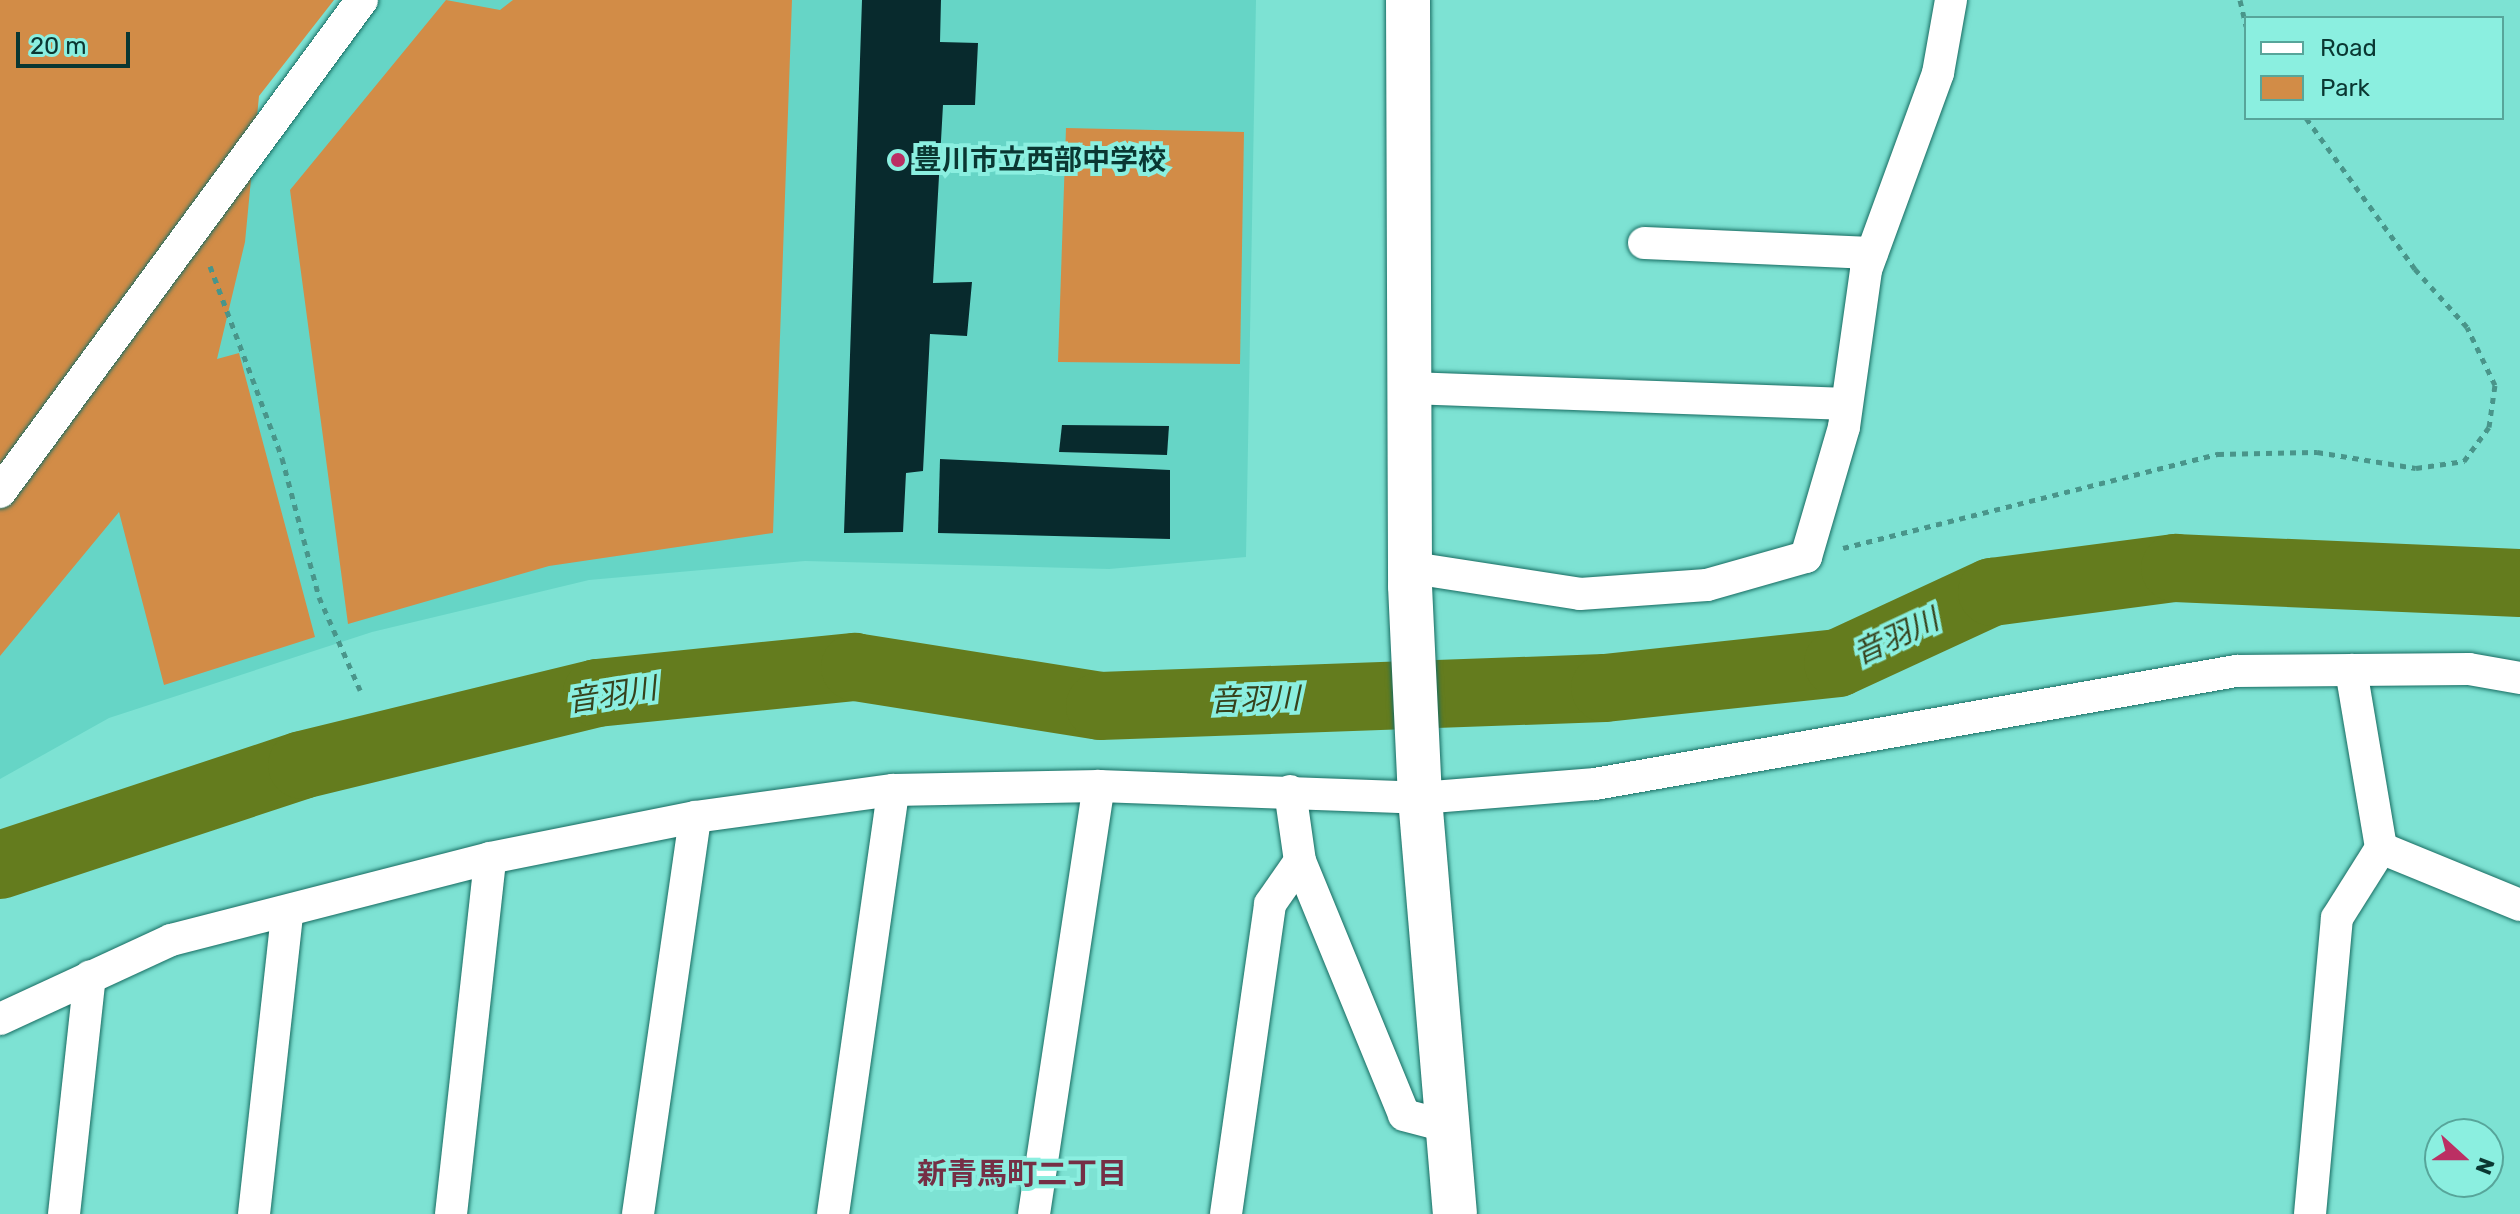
<!DOCTYPE html>
<html>
<head>
<meta charset="utf-8">
<style>
  body { margin:0 }
  #map { position:relative; width:2520px; height:1214px; overflow:hidden; background:#7de2d3; font-family:Rubik,"Noto Sans JP",sans-serif }
  div>[style] { position:absolute }
  .built>* { inset:0; background:#66d5c6 }
  .green>* { inset:0; background:#d28c47 }
  .river>* { height:68px; margin:-34px; padding:0 34px; transform-origin:34px; border-radius:34px; background:#647c1e }
  .building>* { inset:0; background:#082a2d }
  .path>* { height:5px; margin-top:-2.5px; transform-origin:0; background:repeating-linear-gradient(90deg,#49958a 0 6px,transparent 0 12px) }
  .roads { filter:drop-shadow(0 0 2px #186c62) drop-shadow(0 0 2px #186c62) }
  .street>* { height:32px; margin:-16px; padding:0 16px; transform-origin:16px; border-radius:16px; background:#fff }
  .secondary>* { height:44px; margin:-22px; padding:0 22px; transform-origin:22px; border-radius:22px; background:#fff }
  .dots>* { width:22px; height:22px; translate:-50% -50%; box-sizing:border-box; border:4px solid #8befe0; border-radius:50% }
  span { translate:-50% -50%; white-space:nowrap; text-align:center; line-height:1.15; -webkit-text-stroke:8px #8befe0; paint-order:stroke }
  .poi-label { font-size:28px; color:#0a3732; font-weight:700 }
  .left { translate:0 -50%; text-align:left }
  .water-label { font-size:30px; color:#36421c; font-style:italic }
  .neighbourhood-label { font-size:30px; color:#752f45; font-weight:700 }
  .legend { position:absolute; left:2244px; top:16px; width:260px; height:104px; box-sizing:border-box; background:#8befe0; border:2px solid #57a59a; margin:0; padding:10px 14px; list-style:none; font-size:24px; color:#0a3732 }
  .legend li { display:flex; align-items:center; gap:16px; height:40px }
  .legend b { width:40px; border:2px solid #57a59a }
  .north { position:absolute; left:2424px; top:1118px; width:80px; height:80px; box-sizing:border-box; background:#8befe0; border:2px solid #57a59a; border-radius:50%; rotate:111deg; font-size:22px; font-weight:700; line-height:32px; text-align:center; color:#0a3732 }
  .north::after { content:''; display:block; margin:auto; width:28px; height:36px; background:#bb2f63; clip-path:polygon(50% 0,100% 100%,50% 72%,0 100%) }
  .scale { position:absolute; left:16px; top:32px; width:114px; height:36px; box-sizing:border-box; border:4px solid #0a3732; border-top:0; padding-left:10px; font-size:24px; line-height:28px; white-space:nowrap; color:#0a3732; -webkit-text-stroke:6px #8befe0; paint-order:stroke }
</style>
</head>
<body>
<div id="map">
  <div class="built">
    <i style="clip-path:polygon(377px 0,1256px 0,1246px 557px,1109px 569px,805px 561px,589px 580px,372px 632px,109px 718px,0 779px,0 508px)"></i>
  </div>
  <div class="green">
    <i style="clip-path:polygon(0 0,334px 0,259px 96px,245px 242px,217px 359px,239px 353px,315px 637px,164px 685px,119px 512px,0 656px)"></i>
    <i style="clip-path:polygon(446px 0,500px 10px,513px 0,792px 0,773px 533px,549px 566px,348px 624px,290px 190px)"></i>
    <i style="clip-path:polygon(1066px 128px,1244px 132px,1240px 364px,1058px 362px)"></i>
  </div>
  <div class="river">
    <i style="left:0;top:865px;width:318px;rotate:-18.3deg"></i>
    <i style="left:302px;top:765px;width:304px;rotate:-13.7deg"></i>
    <i style="left:597px;top:693px;width:259px;rotate:-5.8deg"></i>
    <i style="left:855px;top:667px;width:248px;rotate:9deg"></i>
    <i style="left:1100px;top:706px;width:505px;rotate:-2.04deg"></i>
    <i style="left:1605px;top:688px;width:234px;rotate:-6.1deg"></i>
    <i style="left:1838px;top:663px;width:170px;rotate:-24.8deg"></i>
    <i style="left:1992px;top:592px;width:185px;rotate:-7.5deg"></i>
    <i style="left:2175px;top:568px;width:345px;rotate:2.5deg"></i>
  </div>
  <div class="building">
    <i style="clip-path:polygon(862px 0,941px 0,940px 42px,978px 43px,975px 105px,943px 105px,933px 283px,972px 282px,967px 336px,930px 334px,923px 471px,906px 473px,903px 532px,844px 533px)"></i>
    <i style="clip-path:polygon(1062px 425px,1169px 426px,1167px 455px,1059px 452px)"></i>
    <i style="clip-path:polygon(940px 459px,1170px 470px,1170px 539px,938px 533px)"></i>
  </div>
  <div class="path">
    <i style="left:2240px;top:0;width:27px;rotate:77deg"></i>
    <i style="left:210px;top:266px;width:205px;rotate:69.4deg"></i>
    <i style="left:282px;top:458px;width:144px;rotate:75.1deg"></i>
    <i style="left:319px;top:597px;width:102px;rotate:66.2deg"></i>
    <i style="left:1843px;top:548px;width:387px;rotate:-14.1deg"></i>
    <i style="left:2218px;top:454px;width:99px;rotate:-1.2deg"></i>
    <i style="left:2317px;top:452px;width:100px;rotate:9.2deg"></i>
    <i style="left:2416px;top:468px;width:49px;rotate:-8.3deg"></i>
    <i style="left:2464px;top:461px;width:42px;rotate:-53.7deg"></i>
    <i style="left:2489px;top:427px;width:42px;rotate:-81.9deg"></i>
    <i style="left:2495px;top:385px;width:64px;rotate:-115.8deg"></i>
    <i style="left:2467px;top:327px;width:78px;rotate:-131.9deg"></i>
    <i style="left:2415px;top:269px;width:186px;rotate:-125.8deg"></i>
  </div>
  <div class="roads">
    <div class="street">
      <i style="left:1644px;top:243px;width:228px;rotate:2.5deg"></i>
      <i style="left:1412px;top:388px;width:434px;rotate:2.1deg"></i>
      <i style="left:0;top:492px;width:611px;rotate:-53.66deg"></i>
      <i style="left:1413px;top:568px;width:169px;rotate:8.8deg"></i>
      <i style="left:1580px;top:594px;width:127px;rotate:-4.1deg"></i>
      <i style="left:1707px;top:585px;width:103px;rotate:-15.8deg"></i>
      <i style="left:1806px;top:557px;width:135px;rotate:-73.7deg"></i>
      <i style="left:1844px;top:427px;width:159px;rotate:-82deg"></i>
      <i style="left:1866px;top:270px;width:210px;rotate:-69.9deg"></i>
      <i style="left:1938px;top:73px;width:74px;rotate:-79.9deg"></i>
      <i style="left:2351px;top:670px;width:181px;rotate:80.4deg"></i>
      <i style="left:2381px;top:848px;width:150px;rotate:22.3deg"></i>
      <i style="left:1290px;top:791px;width:71px;rotate:81.9deg"></i>
      <i style="left:1300px;top:861px;width:274px;rotate:67.7deg"></i>
      <i style="left:1404px;top:1115px;width:43px;rotate:14.7deg"></i>
      <i style="left:0;top:1019px;width:188px;rotate:-24.8deg"></i>
      <i style="left:171px;top:940px;width:329px;rotate:-14.4deg"></i>
      <i style="left:490px;top:858px;width:209px;rotate:-11.3deg"></i>
      <i style="left:695px;top:817px;width:200px;rotate:-7.8deg"></i>
      <i style="left:893px;top:790px;width:206px;rotate:-1.1deg"></i>
      <i style="left:1099px;top:786px;width:321px;rotate:2.1deg"></i>
      <i style="left:1420px;top:798px;width:176px;rotate:-4.6deg"></i>
      <i style="left:1595px;top:784px;width:651px;rotate:-10deg"></i>
      <i style="left:2236px;top:671px;width:233px;rotate:-0.5deg"></i>
      <i style="left:2469px;top:669px;width:52px;rotate:10deg"></i>
      <i style="left:64px;top:1214px;width:239px;rotate:-83.8deg"></i>
      <i style="left:254px;top:1214px;width:301px;rotate:-83.7deg"></i>
      <i style="left:451px;top:1214px;width:358px;rotate:-83.7deg"></i>
      <i style="left:638px;top:1214px;width:401px;rotate:-81.8deg"></i>
      <i style="left:833px;top:1214px;width:428px;rotate:-81.9deg"></i>
      <i style="left:1034px;top:1214px;width:433px;rotate:-81.4deg"></i>
      <i style="left:1226px;top:1214px;width:313px;rotate:-81.9deg"></i>
      <i style="left:1270px;top:904px;width:52px;rotate:-55.1deg"></i>
      <i style="left:2310px;top:1214px;width:297px;rotate:-84.8deg"></i>
      <i style="left:2337px;top:918px;width:83px;rotate:-57.8deg"></i>
    </div>
    <div class="secondary">
      <i style="left:1408px;top:0;width:586px;rotate:89.8deg"></i>
      <i style="left:1410px;top:586px;width:212px;rotate:87.3deg"></i>
      <i style="left:1420px;top:798px;width:417px;rotate:85.2deg"></i>
    </div>
  </div>
  <div class="dots">
    <i style="left:898px;top:160px;background:#bb2f63"></i>
  </div>
  <div class="poi-label">
    <span class="left" style="left:914px;top:160px">豊川市立西部中学校</span>
  </div>
  <div class="water-label">
    <span style="left:1896px;top:637px;rotate:-25deg">音羽川</span>
    <span style="left:612px;top:695px;rotate:-9deg">音羽川</span>
    <span style="left:1255px;top:700px;rotate:-2deg">音羽川</span>
  </div>
  <div class="neighbourhood-label">
    <span style="left:1022px;top:1174px">新青馬町二丁目</span>
  </div>
  <ul class="legend">
  <li><b style="height:10px;background:#fff"></b>Road</li>
  <li><b style="height:22px;background:#d28c47"></b>Park</li>
  </ul>
  <div class="north">N</div>
  <div class="scale">20 m</div>
</div>
</body>
</html>
